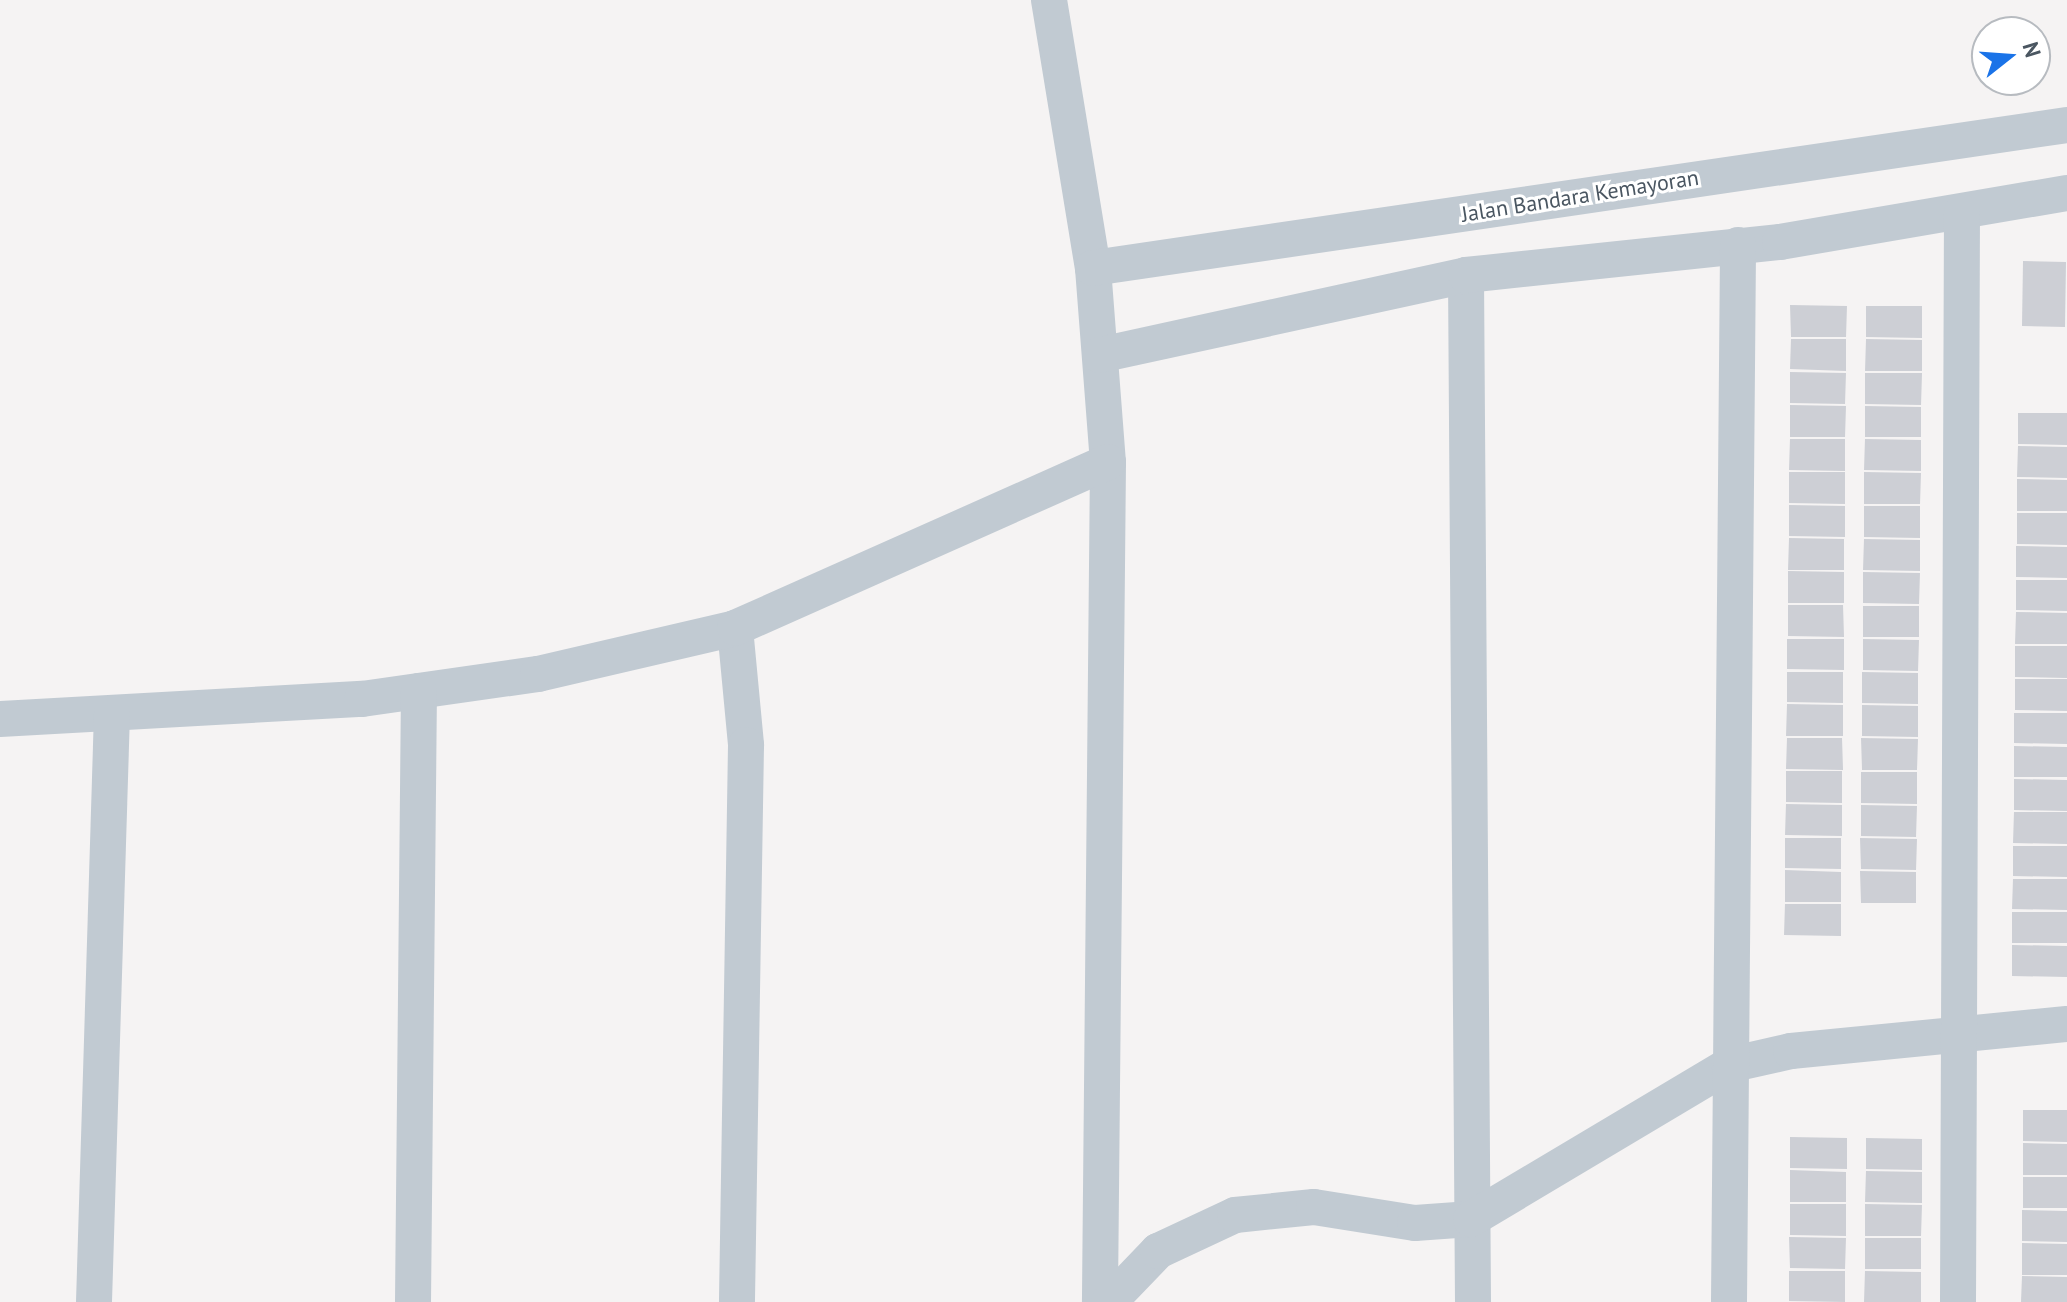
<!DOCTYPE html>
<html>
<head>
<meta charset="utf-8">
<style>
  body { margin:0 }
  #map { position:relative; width:2067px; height:1302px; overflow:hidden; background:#f5f3f3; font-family:"PT Sans",sans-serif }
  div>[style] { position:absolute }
  .building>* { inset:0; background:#cdcfd5 }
  .street>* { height:36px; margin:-18px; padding:0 18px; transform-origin:18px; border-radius:18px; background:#c1cad2 }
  span { translate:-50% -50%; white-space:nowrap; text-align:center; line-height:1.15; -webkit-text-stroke:6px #fff; paint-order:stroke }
  .street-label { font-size:22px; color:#4a5661 }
  .north { position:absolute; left:1971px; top:16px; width:80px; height:80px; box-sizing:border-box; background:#fff; border:2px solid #b7bbc0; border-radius:50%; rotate:73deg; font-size:22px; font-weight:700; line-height:32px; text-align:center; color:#4a5661 }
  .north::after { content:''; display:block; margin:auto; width:28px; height:36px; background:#1a73e8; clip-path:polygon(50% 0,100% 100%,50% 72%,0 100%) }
</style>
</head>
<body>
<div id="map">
  <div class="building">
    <i style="clip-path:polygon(2023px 261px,2066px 262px,2065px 327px,2022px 326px)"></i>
    <i style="clip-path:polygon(1790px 305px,1847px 306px,1846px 337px,1791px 337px)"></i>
    <i style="clip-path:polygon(1866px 306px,1922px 306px,1922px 338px,1866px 337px)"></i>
    <i style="clip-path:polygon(1791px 339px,1846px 339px,1846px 371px,1790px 369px)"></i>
    <i style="clip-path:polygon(1866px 339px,1922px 340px,1922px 371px,1865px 371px)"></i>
    <i style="clip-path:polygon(1790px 372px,1846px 373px,1845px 404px,1790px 403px)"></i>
    <i style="clip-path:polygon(1865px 373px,1922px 373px,1921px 405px,1865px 404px)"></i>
    <i style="clip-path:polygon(1790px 405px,1846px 406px,1845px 437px,1790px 437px)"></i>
    <i style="clip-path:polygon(1865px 406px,1921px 407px,1921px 437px,1865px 437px)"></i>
    <i style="clip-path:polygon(2018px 413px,2067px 413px,2067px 445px,2018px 444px)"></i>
    <i style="clip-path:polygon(1790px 439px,1845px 439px,1845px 471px,1789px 470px)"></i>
    <i style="clip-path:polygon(1865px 439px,1921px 440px,1921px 471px,1864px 470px)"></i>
    <i style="clip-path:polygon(2018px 446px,2067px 447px,2067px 478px,2017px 477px)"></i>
    <i style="clip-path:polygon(1789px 472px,1845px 472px,1845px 504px,1789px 503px)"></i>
    <i style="clip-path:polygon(1864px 472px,1921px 473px,1920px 504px,1864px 504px)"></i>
    <i style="clip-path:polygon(2017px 479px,2067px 480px,2067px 511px,2017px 511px)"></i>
    <i style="clip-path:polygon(1789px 505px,1845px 506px,1845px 537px,1789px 536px)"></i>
    <i style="clip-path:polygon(1864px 506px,1920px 506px,1920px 538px,1864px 537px)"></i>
    <i style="clip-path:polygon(2017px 513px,2067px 513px,2067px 545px,2017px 544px)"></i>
    <i style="clip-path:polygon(1789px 538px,1844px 539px,1844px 570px,1788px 570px)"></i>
    <i style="clip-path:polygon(1864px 539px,1920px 540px,1920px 571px,1863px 570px)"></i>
    <i style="clip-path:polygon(2016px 546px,2067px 547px,2067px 578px,2016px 577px)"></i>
    <i style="clip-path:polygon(1788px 571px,1844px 572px,1844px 603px,1788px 603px)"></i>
    <i style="clip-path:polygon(1863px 572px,1920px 573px,1919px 604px,1863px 603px)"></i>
    <i style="clip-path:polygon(2016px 580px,2067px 580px,2067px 611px,2016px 610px)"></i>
    <i style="clip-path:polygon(1788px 605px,1843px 605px,1844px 637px,1788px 636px)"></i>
    <i style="clip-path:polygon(1863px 606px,1919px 606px,1919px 637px,1863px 637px)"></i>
    <i style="clip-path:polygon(2016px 612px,2067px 613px,2067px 644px,2015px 644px)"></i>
    <i style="clip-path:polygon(1787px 639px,1844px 639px,1844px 670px,1787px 669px)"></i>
    <i style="clip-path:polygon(1863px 639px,1919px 640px,1918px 671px,1863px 670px)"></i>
    <i style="clip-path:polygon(2015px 646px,2067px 646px,2067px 678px,2015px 677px)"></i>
    <i style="clip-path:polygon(1787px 672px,1843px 672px,1843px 703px,1787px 702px)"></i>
    <i style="clip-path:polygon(1862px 672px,1918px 673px,1918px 704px,1862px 703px)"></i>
    <i style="clip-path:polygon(2015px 679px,2067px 679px,2067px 711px,2015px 710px)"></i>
    <i style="clip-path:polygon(1787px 704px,1843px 705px,1843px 736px,1786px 736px)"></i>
    <i style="clip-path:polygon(1862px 705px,1918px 706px,1918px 737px,1862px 736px)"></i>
    <i style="clip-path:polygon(2014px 713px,2067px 713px,2067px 744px,2014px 743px)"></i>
    <i style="clip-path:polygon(1787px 738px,1842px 738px,1843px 770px,1786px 769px)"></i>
    <i style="clip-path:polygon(1861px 738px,1918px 739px,1917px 770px,1862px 770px)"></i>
    <i style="clip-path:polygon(2014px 746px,2067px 747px,2067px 777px,2014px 777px)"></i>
    <i style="clip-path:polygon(1786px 771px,1842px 771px,1842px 803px,1786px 802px)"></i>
    <i style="clip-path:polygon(1861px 772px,1917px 772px,1917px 804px,1861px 803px)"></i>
    <i style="clip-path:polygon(2014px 779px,2067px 780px,2067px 811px,2014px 810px)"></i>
    <i style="clip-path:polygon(1786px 804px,1842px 805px,1842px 836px,1785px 835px)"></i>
    <i style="clip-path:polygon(1861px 805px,1917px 806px,1916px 837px,1861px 836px)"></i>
    <i style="clip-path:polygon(2014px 812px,2067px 812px,2067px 844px,2013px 843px)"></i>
    <i style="clip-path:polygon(1785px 838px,1841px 838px,1841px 869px,1785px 868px)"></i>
    <i style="clip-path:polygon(1860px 838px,1917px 839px,1916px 870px,1861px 869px)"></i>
    <i style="clip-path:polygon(2013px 846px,2067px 846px,2067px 877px,2013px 876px)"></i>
    <i style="clip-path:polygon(1785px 870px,1841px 872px,1841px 902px,1785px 902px)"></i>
    <i style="clip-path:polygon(1860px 871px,1916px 872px,1916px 903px,1861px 903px)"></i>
    <i style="clip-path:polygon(2013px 879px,2067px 879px,2067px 910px,2012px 909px)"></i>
    <i style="clip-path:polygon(1785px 904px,1841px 904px,1841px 936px,1784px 935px)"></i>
    <i style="clip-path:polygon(2012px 912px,2067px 912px,2067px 943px,2012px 943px)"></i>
    <i style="clip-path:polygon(2012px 945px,2067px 946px,2067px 977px,2012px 976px)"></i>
    <i style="clip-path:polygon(2023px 1110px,2067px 1110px,2067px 1142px,2023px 1141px)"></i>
    <i style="clip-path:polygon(1790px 1137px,1847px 1138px,1847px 1169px,1790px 1168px)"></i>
    <i style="clip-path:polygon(1866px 1138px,1922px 1139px,1922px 1170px,1866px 1169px)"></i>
    <i style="clip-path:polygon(2023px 1143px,2067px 1144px,2067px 1175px,2023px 1175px)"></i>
    <i style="clip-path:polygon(1790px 1170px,1846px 1172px,1846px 1202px,1790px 1202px)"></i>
    <i style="clip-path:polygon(1866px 1171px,1922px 1172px,1922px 1203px,1865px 1202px)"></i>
    <i style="clip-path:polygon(2023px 1177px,2067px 1177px,2067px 1208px,2023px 1208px)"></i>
    <i style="clip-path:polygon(1790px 1204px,1846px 1204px,1846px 1236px,1790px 1235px)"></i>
    <i style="clip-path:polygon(1865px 1204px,1922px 1205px,1921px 1236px,1865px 1236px)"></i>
    <i style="clip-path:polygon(2022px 1210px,2067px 1211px,2067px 1242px,2022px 1241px)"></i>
    <i style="clip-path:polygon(1789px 1237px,1846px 1238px,1845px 1269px,1790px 1268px)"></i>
    <i style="clip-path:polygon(1865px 1238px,1921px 1238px,1921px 1269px,1865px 1269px)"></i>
    <i style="clip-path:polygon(2022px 1243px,2067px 1244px,2067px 1275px,2022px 1275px)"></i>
    <i style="clip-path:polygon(1789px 1271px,1845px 1271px,1845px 1302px,1789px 1301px)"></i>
    <i style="clip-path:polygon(1865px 1271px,1921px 1272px,1921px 1302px,1864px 1302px)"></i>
    <i style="clip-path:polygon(2022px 1276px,2067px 1277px,2067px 1302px,2021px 1302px)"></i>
  </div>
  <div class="street">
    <i style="left:1049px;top:0;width:272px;rotate:80.7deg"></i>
    <i style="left:1093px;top:268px;width:195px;rotate:85.6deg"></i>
    <i style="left:1108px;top:462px;width:840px;rotate:90.55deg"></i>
    <i style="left:1093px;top:268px;width:984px;rotate:-8.35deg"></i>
    <i style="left:1466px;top:275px;width:1027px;rotate:89.61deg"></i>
    <i style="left:1100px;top:355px;width:375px;rotate:-12.3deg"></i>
    <i style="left:1466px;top:275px;width:316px;rotate:-6deg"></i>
    <i style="left:1780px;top:242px;width:291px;rotate:-9.7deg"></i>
    <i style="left:735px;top:628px;width:118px;rotate:84.6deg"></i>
    <i style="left:746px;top:745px;width:557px;rotate:90.93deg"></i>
    <i style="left:0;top:719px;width:363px;rotate:-3.2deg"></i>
    <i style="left:362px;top:699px;width:178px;rotate:-8.1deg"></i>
    <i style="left:538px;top:674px;width:202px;rotate:-13.1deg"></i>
    <i style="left:735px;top:628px;width:408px;rotate:-24deg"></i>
    <i style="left:94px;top:1302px;width:589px;rotate:-88.25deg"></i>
    <i style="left:413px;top:1302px;width:611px;rotate:-89.44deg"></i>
    <i style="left:1109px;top:1302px;width:71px;rotate:-46.1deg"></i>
    <i style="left:1158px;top:1251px;width:85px;rotate:-25.1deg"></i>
    <i style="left:1235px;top:1215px;width:79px;rotate:-5.8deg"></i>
    <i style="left:1314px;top:1207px;width:102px;rotate:9deg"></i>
    <i style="left:1415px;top:1223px;width:56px;rotate:-4.1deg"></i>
    <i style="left:1471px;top:1219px;width:300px;rotate:-30.8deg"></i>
    <i style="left:1729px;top:1065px;width:64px;rotate:-12.7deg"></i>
    <i style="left:1791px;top:1051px;width:277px;rotate:-5.6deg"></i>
    <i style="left:1729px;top:1302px;width:1057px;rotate:-89.51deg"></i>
    <i style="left:1958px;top:1302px;width:1090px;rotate:-89.79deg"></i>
  </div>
  <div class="street-label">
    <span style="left:1580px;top:196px;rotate:-9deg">Jalan Bandara Kemayoran</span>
  </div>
  <div class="north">N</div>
</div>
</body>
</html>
